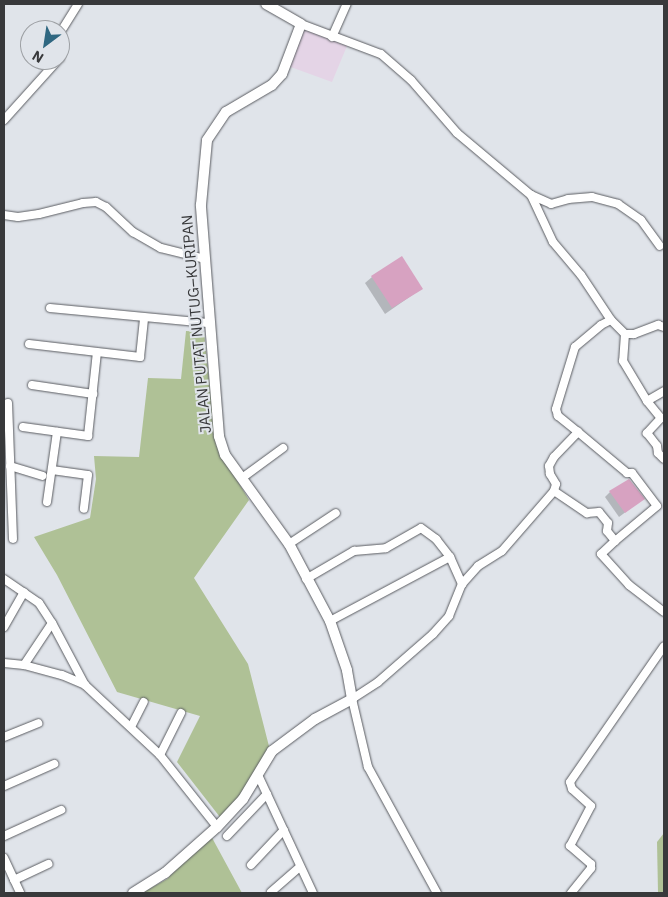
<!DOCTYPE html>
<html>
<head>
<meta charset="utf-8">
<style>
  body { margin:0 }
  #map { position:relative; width:668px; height:897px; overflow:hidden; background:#e0e4ea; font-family:"IBM Plex Sans",sans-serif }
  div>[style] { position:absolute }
  .education>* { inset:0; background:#e4d4e6 }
  .green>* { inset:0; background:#afc196 }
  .shadow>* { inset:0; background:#0003 }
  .building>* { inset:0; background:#d7a2c1 }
  .roads { filter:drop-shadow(0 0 1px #5a5c61) drop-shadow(0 0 1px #5a5c61) }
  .minor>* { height:8px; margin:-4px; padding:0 4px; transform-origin:4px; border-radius:4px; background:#fff }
  .tertiary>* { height:10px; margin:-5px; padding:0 5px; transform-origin:5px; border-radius:5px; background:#fff }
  span { translate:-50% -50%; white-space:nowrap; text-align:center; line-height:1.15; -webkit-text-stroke:4px #e0e4ea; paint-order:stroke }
  .street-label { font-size:15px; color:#38393b }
  .frame { position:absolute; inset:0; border:5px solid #38393b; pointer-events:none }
  .north { position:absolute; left:20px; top:20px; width:50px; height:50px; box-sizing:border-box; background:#e0e4ea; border:1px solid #9da0a4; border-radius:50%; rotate:211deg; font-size:14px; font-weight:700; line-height:20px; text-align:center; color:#38393b }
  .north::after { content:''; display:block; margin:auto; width:18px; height:22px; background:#2f6781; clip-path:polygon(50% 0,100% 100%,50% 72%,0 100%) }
</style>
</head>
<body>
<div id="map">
  <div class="education">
    <i style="clip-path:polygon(302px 28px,347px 46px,332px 82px,288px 66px)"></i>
  </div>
  <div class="green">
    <i style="clip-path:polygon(186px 331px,204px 332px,216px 445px,249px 500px,194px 578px,248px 664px,272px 758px,223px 821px,177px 762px,200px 716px,117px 692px,57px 575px,34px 537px,90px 518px,96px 479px,94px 456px,139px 457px,148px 378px,181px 379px)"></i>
    <i style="clip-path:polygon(664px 833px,664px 893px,660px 893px,658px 892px,657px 842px)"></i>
    <i style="clip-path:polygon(210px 834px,242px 893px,142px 893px,167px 879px)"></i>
  </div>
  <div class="shadow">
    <i style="clip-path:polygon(372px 277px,421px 289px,385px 314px,365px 283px)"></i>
    <i style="clip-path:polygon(610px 492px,643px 499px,619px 517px,605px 497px)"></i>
  </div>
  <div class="building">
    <i style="clip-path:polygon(402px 256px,423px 289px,392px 308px,371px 276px)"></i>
    <i style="clip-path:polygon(629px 479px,645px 499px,625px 513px,609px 491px)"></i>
  </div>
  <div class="roads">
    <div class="minor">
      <i style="left:301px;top:24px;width:85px;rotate:20.6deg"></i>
      <i style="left:381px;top:54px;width:40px;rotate:41deg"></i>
      <i style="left:411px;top:80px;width:70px;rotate:49deg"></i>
      <i style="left:457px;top:133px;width:97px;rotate:40deg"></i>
      <i style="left:531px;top:195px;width:52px;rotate:64.9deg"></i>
      <i style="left:553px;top:242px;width:43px;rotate:49.7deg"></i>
      <i style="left:581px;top:275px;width:54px;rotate:56.3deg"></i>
      <i style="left:611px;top:320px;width:20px;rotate:45deg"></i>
      <i style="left:625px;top:334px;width:9px"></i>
      <i style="left:634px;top:334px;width:26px;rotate:-21deg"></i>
      <i style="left:658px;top:325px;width:6px;rotate:18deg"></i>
      <i style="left:60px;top:33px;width:34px;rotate:-58deg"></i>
      <i style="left:332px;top:37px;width:36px;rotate:-66deg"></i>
      <i style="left:60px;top:49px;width:9px;rotate:90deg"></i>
      <i style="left:4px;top:120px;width:81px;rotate:-48deg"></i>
      <i style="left:531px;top:195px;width:22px;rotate:24deg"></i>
      <i style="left:551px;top:204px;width:18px;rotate:-16deg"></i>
      <i style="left:568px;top:199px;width:24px;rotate:-5deg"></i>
      <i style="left:592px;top:197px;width:27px;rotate:15deg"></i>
      <i style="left:618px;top:204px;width:28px;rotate:35deg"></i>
      <i style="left:641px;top:220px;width:32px;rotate:54deg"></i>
      <i style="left:4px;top:215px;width:14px;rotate:8deg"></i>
      <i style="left:18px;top:217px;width:21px;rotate:-8deg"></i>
      <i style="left:39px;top:214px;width:45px;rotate:-14deg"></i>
      <i style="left:83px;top:203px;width:13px;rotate:-4deg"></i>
      <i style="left:96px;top:202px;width:11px;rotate:27deg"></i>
      <i style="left:106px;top:207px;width:37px;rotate:43deg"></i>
      <i style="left:133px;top:232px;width:32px;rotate:30deg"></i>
      <i style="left:161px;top:248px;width:45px;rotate:14deg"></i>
      <i style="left:50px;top:308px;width:161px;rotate:5.4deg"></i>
      <i style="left:625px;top:334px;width:27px;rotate:94deg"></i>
      <i style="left:623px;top:361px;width:47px;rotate:59deg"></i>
      <i style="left:647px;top:401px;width:22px;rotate:51deg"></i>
      <i style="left:661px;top:418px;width:21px;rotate:133deg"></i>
      <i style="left:647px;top:433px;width:16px;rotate:52deg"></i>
      <i style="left:657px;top:446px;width:7px;rotate:82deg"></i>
      <i style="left:658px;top:453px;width:8px;rotate:45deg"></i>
      <i style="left:29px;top:344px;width:112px;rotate:6.7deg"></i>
      <i style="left:140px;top:357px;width:39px;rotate:-84deg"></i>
      <i style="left:32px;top:385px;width:62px;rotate:8.4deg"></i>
      <i style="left:647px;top:401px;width:20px;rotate:-30deg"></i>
      <i style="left:8px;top:403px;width:136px;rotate:87.9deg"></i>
      <i style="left:23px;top:427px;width:66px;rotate:7.9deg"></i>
      <i style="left:88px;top:436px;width:84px;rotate:-83.9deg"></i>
      <i style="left:578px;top:432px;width:64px;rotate:39.9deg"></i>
      <i style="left:627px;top:473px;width:5px"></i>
      <i style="left:632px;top:473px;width:41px;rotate:52.9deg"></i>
      <i style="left:657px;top:506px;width:55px;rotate:140.2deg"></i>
      <i style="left:10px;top:466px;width:34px;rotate:17deg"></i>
      <i style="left:52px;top:470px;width:36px;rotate:8deg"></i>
      <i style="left:88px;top:475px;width:34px;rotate:97deg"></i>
      <i style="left:242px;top:478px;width:51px;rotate:-36.2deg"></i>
      <i style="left:554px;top:491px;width:40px;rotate:34deg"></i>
      <i style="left:587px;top:513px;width:12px;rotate:-5deg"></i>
      <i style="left:599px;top:512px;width:14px;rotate:51deg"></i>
      <i style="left:608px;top:523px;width:8px;rotate:97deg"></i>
      <i style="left:607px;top:531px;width:13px;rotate:51deg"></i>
      <i style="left:615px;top:541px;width:19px;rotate:137deg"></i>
      <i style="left:601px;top:554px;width:42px;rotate:47.9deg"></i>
      <i style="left:629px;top:585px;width:44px;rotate:37.6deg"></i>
      <i style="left:47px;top:502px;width:71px;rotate:-81.9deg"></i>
      <i style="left:289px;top:544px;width:56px;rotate:-33.4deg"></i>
      <i style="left:4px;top:579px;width:42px;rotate:34.4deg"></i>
      <i style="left:39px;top:603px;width:24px;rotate:57deg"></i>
      <i style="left:52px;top:623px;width:70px;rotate:62deg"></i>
      <i style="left:85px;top:685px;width:103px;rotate:43deg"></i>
      <i style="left:160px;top:755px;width:92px;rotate:51.6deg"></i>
      <i style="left:306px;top:579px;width:56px;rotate:-30.3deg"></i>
      <i style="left:354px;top:551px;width:32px;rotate:-5deg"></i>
      <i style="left:386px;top:548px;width:40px;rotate:-29.7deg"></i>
      <i style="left:421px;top:528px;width:19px;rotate:36deg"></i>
      <i style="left:436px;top:539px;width:23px;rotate:52deg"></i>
      <i style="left:450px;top:557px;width:30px;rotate:66deg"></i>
      <i style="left:330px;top:621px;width:136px;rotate:-28.1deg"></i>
      <i style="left:4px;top:627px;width:40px;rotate:-60.3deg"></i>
      <i style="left:4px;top:663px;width:20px;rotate:6deg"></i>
      <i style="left:24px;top:665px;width:39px;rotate:15deg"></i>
      <i style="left:62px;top:675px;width:25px;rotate:23deg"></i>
      <i style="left:24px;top:665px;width:50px;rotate:-56.3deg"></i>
      <i style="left:131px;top:727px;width:28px;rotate:-63deg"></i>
      <i style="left:4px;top:737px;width:37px;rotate:-22deg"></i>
      <i style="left:160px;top:755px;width:47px;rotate:-63.4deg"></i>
      <i style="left:258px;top:775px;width:130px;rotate:65deg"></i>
      <i style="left:4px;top:786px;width:55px;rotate:-23.7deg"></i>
      <i style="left:4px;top:836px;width:63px;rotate:-24.5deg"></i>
      <i style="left:227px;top:836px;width:58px;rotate:-46.4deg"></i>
      <i style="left:4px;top:858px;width:38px;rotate:65deg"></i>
      <i style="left:251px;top:865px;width:48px;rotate:-46.7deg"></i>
      <i style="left:14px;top:880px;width:38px;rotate:-25deg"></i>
      <i style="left:271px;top:892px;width:38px;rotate:-41deg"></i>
      <i style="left:437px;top:893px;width:144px;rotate:-118.7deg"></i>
      <i style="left:368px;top:767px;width:70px;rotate:-103.2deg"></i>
      <i style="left:352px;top:699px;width:31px;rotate:-33deg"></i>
      <i style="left:378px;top:682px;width:73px;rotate:-41.1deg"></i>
      <i style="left:433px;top:634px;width:24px;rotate:-48deg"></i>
      <i style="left:449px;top:616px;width:35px;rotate:-68deg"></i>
      <i style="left:462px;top:584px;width:24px;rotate:-48deg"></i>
      <i style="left:478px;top:566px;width:28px;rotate:-32deg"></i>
      <i style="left:502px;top:551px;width:79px;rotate:-49.1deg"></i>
      <i style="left:554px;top:491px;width:7px;rotate:-74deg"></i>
      <i style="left:556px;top:484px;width:12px;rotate:-121deg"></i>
      <i style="left:550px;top:474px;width:8px;rotate:-97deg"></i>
      <i style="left:549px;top:466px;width:10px;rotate:-61deg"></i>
      <i style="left:554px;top:457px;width:35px;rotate:-46deg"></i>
      <i style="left:578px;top:432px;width:26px;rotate:-141deg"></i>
      <i style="left:558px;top:416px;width:7px;rotate:-106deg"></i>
      <i style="left:556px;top:409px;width:65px;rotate:-73deg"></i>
      <i style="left:575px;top:347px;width:34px;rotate:-40deg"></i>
      <i style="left:601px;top:325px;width:11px;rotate:-27deg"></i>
      <i style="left:571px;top:893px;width:32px;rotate:-51deg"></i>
      <i style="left:591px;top:868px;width:4px;rotate:-90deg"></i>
      <i style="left:591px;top:864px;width:28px;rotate:-139deg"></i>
      <i style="left:570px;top:846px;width:45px;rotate:-62.3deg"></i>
      <i style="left:591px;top:806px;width:25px;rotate:-138deg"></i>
      <i style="left:572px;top:789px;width:7px;rotate:-106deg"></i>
      <i style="left:570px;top:782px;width:165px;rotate:-55.3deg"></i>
    </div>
    <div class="tertiary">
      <i style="left:133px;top:893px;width:38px;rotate:-32deg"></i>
      <i style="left:165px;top:873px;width:69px;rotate:-41.5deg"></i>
      <i style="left:217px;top:827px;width:38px;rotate:-47deg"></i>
      <i style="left:243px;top:799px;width:56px;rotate:-58.9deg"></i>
      <i style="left:272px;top:751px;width:54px;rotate:-36.7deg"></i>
      <i style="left:315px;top:719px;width:42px;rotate:-28.4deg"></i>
      <i style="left:352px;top:699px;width:29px;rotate:-100deg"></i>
      <i style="left:347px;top:670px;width:52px;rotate:-109.1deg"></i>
      <i style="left:330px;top:621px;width:87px;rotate:-118deg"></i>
      <i style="left:289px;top:544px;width:110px;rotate:-125.7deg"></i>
      <i style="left:225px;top:455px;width:20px;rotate:-108deg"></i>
      <i style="left:219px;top:436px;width:232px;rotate:-94.5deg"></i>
      <i style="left:201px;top:205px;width:65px;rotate:-84.7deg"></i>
      <i style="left:207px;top:140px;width:34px;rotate:-56deg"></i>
      <i style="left:226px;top:112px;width:53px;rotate:-30.4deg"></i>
      <i style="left:272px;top:85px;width:15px;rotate:-48deg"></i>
      <i style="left:282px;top:74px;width:53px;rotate:-69.2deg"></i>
      <i style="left:301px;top:24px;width:40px;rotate:-150.3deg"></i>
    </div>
  </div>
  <div class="street-label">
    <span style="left:196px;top:324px;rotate:-95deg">JALAN PUTAT NUTUG–KURIPAN</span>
  </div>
  <div class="frame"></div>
  <div class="north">N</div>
</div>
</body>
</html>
